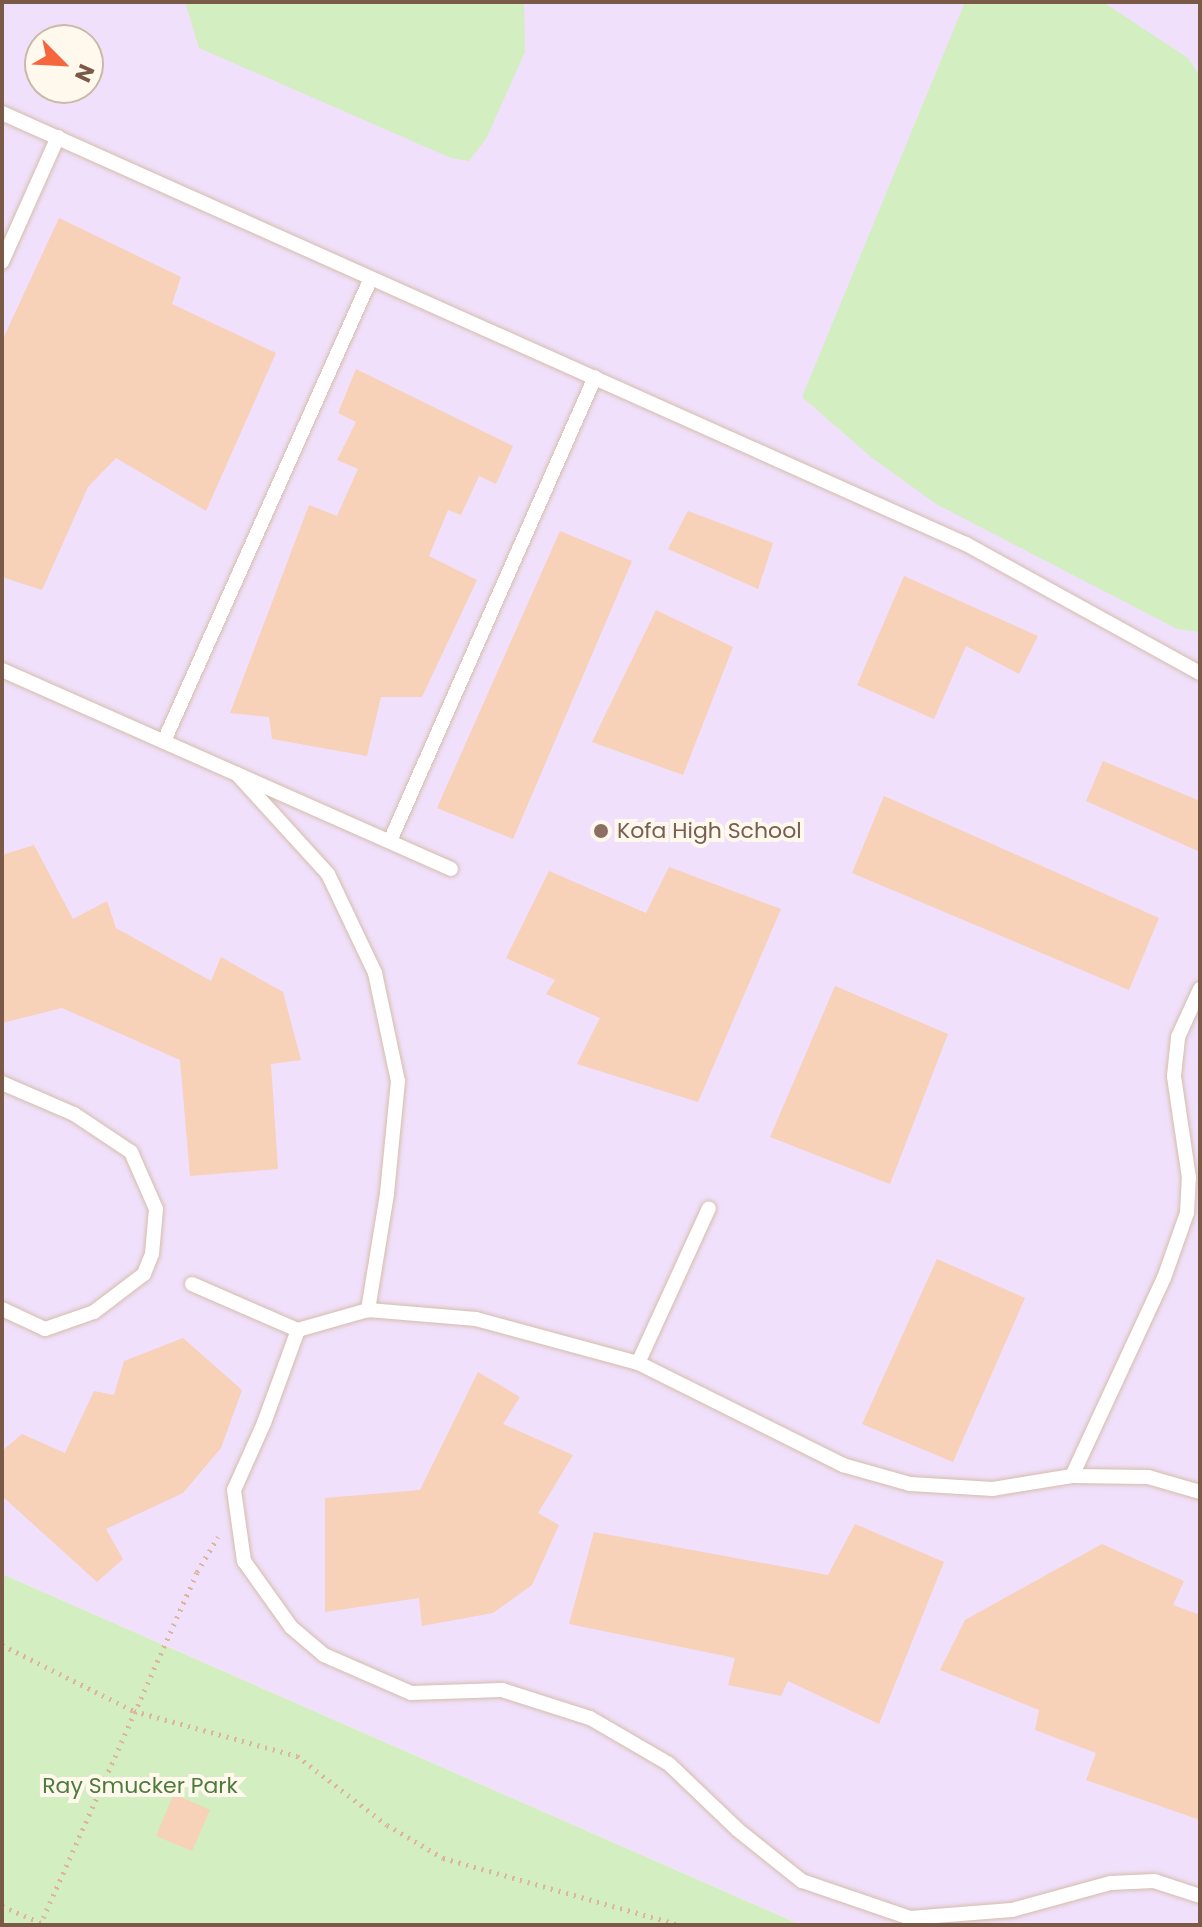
<!DOCTYPE html>
<html>
<head>
<meta charset="utf-8">
<style>
  body { margin:0 }
  #map { position:relative; width:1202px; height:1927px; overflow:hidden; background:#fff4e4; font-family:Poppins,sans-serif }
  div>[style] { position:absolute }
  .education>* { inset:0; background:#f1e0fb }
  .green>* { inset:0; background:#d3eec0 }
  .building>* { inset:0; background:#f7d1b8 }
  .path>* { height:5px; margin-top:-2.5px; transform-origin:0; background:repeating-linear-gradient(90deg,#dcb59b 0 2px,transparent 0 8px) }
  .roads { filter:drop-shadow(0 0 2px #d4bdab) drop-shadow(0 0 2px #d4bdab) }
  .lane>* { height:14px; margin:-7px; padding:0 7px; transform-origin:7px; border-radius:7px; background:#fff }
  .dots>* { width:22px; height:22px; translate:-50% -50%; box-sizing:border-box; border:4px solid #fff8ec; border-radius:50% }
  span { translate:-50% -50%; white-space:nowrap; text-align:center; line-height:1.15; -webkit-text-stroke:8px #fff8ec; paint-order:stroke }
  .education-label { font-size:22px; color:#785e54 }
  .left { translate:0 -50%; text-align:left }
  .park-label { font-size:22px; color:#4d7b3b }
  .frame { position:absolute; inset:0; border:4px solid #7a5946; pointer-events:none }
  .north { position:absolute; left:24px; top:24px; width:80px; height:80px; box-sizing:border-box; background:#fff8ec; border:2px solid #cab8aa; border-radius:50%; rotate:114deg; font-size:22px; font-weight:700; line-height:32px; text-align:center; color:#7a5946 }
  .north::after { content:''; display:block; margin:auto; width:28px; height:36px; background:#f5663c; clip-path:polygon(50% 0,100% 100%,50% 72%,0 100%) }
</style>
</head>
<body>
<div id="map">
  <div class="education">
    <i style="clip-path:polygon(evenodd,2px 2px,1200px 2px,1200px 1925px,801px 1925px,2px 1574px,2px 2px,40px 40px,88px 40px,88px 88px,40px 88px,40px 40px)"></i>
  </div>
  <div class="green">
    <i style="clip-path:polygon(185px 2px,524px 2px,525px 52px,486px 139px,469px 161px,451px 158px,199px 48px)"></i>
    <i style="clip-path:polygon(965px 2px,1103px 2px,1188px 58px,1200px 76px,1200px 632px,1177px 629px,936px 504px,871px 457px,802px 397px)"></i>
    <i style="clip-path:polygon(2px 1574px,801px 1925px,2px 1925px)"></i>
  </div>
  <div class="building">
    <i style="clip-path:polygon(59px 218px,181px 277px,172px 304px,276px 353px,206px 511px,116px 458px,88px 487px,42px 590px,2px 577px,2px 341px)"></i>
    <i style="clip-path:polygon(356px 369px,513px 446px,496px 484px,479px 476px,461px 515px,448px 510px,429px 556px,477px 580px,422px 697px,381px 697px,367px 756px,272px 739px,269px 717px,230px 713px,309px 505px,337px 516px,358px 469px,337px 460px,356px 422px,338px 413px)"></i>
    <i style="clip-path:polygon(688px 511px,773px 543px,758px 589px,668px 549px)"></i>
    <i style="clip-path:polygon(560px 531px,632px 561px,513px 839px,437px 808px)"></i>
    <i style="clip-path:polygon(904px 576px,1038px 636px,1019px 674px,966px 646px,934px 719px,857px 685px)"></i>
    <i style="clip-path:polygon(656px 610px,733px 647px,683px 775px,592px 742px)"></i>
    <i style="clip-path:polygon(1103px 761px,1200px 801px,1200px 852px,1086px 801px)"></i>
    <i style="clip-path:polygon(884px 796px,1159px 918px,1129px 990px,852px 873px)"></i>
    <i style="clip-path:polygon(34px 845px,73px 919px,107px 901px,116px 928px,211px 981px,221px 957px,283px 992px,301px 1060px,271px 1064px,278px 1169px,190px 1176px,180px 1060px,62px 1008px,2px 1023px,2px 855px)"></i>
    <i style="clip-path:polygon(669px 867px,781px 909px,698px 1102px,577px 1064px,600px 1018px,546px 994px,555px 980px,506px 958px,549px 871px,646px 913px)"></i>
    <i style="clip-path:polygon(835px 986px,948px 1034px,890px 1184px,770px 1137px)"></i>
    <i style="clip-path:polygon(937px 1259px,1025px 1298px,953px 1462px,862px 1424px)"></i>
    <i style="clip-path:polygon(183px 1338px,242px 1390px,221px 1448px,183px 1493px,106px 1529px,123px 1559px,97px 1582px,2px 1496px,2px 1451px,22px 1434px,65px 1453px,94px 1391px,114px 1395px,124px 1361px)"></i>
    <i style="clip-path:polygon(478px 1372px,520px 1397px,503px 1424px,573px 1455px,538px 1513px,559px 1525px,532px 1585px,493px 1613px,422px 1626px,419px 1598px,325px 1612px,325px 1498px,420px 1490px)"></i>
    <i style="clip-path:polygon(855px 1524px,944px 1562px,879px 1724px,788px 1681px,781px 1696px,728px 1685px,735px 1658px,569px 1624px,594px 1532px,828px 1575px)"></i>
    <i style="clip-path:polygon(1102px 1544px,1184px 1581px,1173px 1605px,1200px 1615px,1200px 1820px,1086px 1780px,1096px 1753px,1035px 1730px,1039px 1710px,940px 1670px,965px 1620px)"></i>
    <i style="clip-path:polygon(174px 1794px,210px 1810px,192px 1851px,156px 1836px)"></i>
  </div>
  <div class="path">
    <i style="left:2px;top:1645px;width:148px;rotate:26.6deg"></i>
    <i style="left:134px;top:1711px;width:169px;rotate:15.4deg"></i>
    <i style="left:297px;top:1756px;width:113px;rotate:37.5deg"></i>
    <i style="left:387px;top:1825px;width:65px;rotate:30.5deg"></i>
    <i style="left:443px;top:1858px;width:245px;rotate:15.8deg"></i>
    <i style="left:2px;top:1906px;width:48px;rotate:23.4deg"></i>
    <i style="left:40px;top:1925px;width:386px;rotate:-66deg"></i>
    <i style="left:197px;top:1572px;width:41px;rotate:-59deg"></i>
  </div>
  <div class="roads">
    <div class="lane">
      <i style="left:2px;top:113px;width:1056px;rotate:24.09deg"></i>
      <i style="left:966px;top:544px;width:267px;rotate:28.9deg"></i>
      <i style="left:2px;top:262px;width:137px;rotate:-65.9deg"></i>
      <i style="left:2px;top:670px;width:491px;rotate:23.9deg"></i>
      <i style="left:164px;top:741px;width:507px;rotate:-65.91deg"></i>
      <i style="left:237px;top:774px;width:135px;rotate:47.7deg"></i>
      <i style="left:328px;top:874px;width:110px;rotate:64.6deg"></i>
      <i style="left:375px;top:973px;width:110px;rotate:78deg"></i>
      <i style="left:398px;top:1081px;width:114px;rotate:95.6deg"></i>
      <i style="left:387px;top:1194px;width:118px;rotate:99.3deg"></i>
      <i style="left:390px;top:841px;width:507px;rotate:-66.16deg"></i>
      <i style="left:2px;top:1083px;width:78px;rotate:23.3deg"></i>
      <i style="left:74px;top:1114px;width:69px;rotate:33.7deg"></i>
      <i style="left:131px;top:1152px;width:62px;rotate:66.3deg"></i>
      <i style="left:156px;top:1209px;width:45px;rotate:95.1deg"></i>
      <i style="left:152px;top:1254px;width:22px;rotate:112deg"></i>
      <i style="left:144px;top:1274px;width:63px;rotate:142.8deg"></i>
      <i style="left:94px;top:1312px;width:52px;rotate:160.9deg"></i>
      <i style="left:45px;top:1329px;width:47px;rotate:-155.1deg"></i>
      <i style="left:192px;top:1284px;width:116px;rotate:23.5deg"></i>
      <i style="left:638px;top:1363px;width:170px;rotate:-65.4deg"></i>
      <i style="left:1072px;top:1476px;width:218px;rotate:-65.1deg"></i>
      <i style="left:1164px;top:1278px;width:69px;rotate:-70.5deg"></i>
      <i style="left:1187px;top:1213px;width:35px;rotate:-87deg"></i>
      <i style="left:1189px;top:1178px;width:103px;rotate:-98.4deg"></i>
      <i style="left:1174px;top:1076px;width:39px;rotate:-84deg"></i>
      <i style="left:1178px;top:1037px;width:53px;rotate:-65.4deg"></i>
      <i style="left:1200px;top:1492px;width:54px;rotate:-163.9deg"></i>
      <i style="left:1148px;top:1477px;width:76px;rotate:-179.2deg"></i>
      <i style="left:1072px;top:1476px;width:80px;rotate:170.7deg"></i>
      <i style="left:993px;top:1489px;width:83px;rotate:-176.6deg"></i>
      <i style="left:910px;top:1484px;width:70px;rotate:-164.2deg"></i>
      <i style="left:843px;top:1465px;width:229px;rotate:-153.5deg"></i>
      <i style="left:638px;top:1363px;width:168px;rotate:-164.8deg"></i>
      <i style="left:476px;top:1319px;width:108px;rotate:-175.2deg"></i>
      <i style="left:368px;top:1310px;width:73px;rotate:164.1deg"></i>
      <i style="left:298px;top:1330px;width:99px;rotate:110.1deg"></i>
      <i style="left:264px;top:1423px;width:73px;rotate:114.1deg"></i>
      <i style="left:234px;top:1490px;width:72px;rotate:82deg"></i>
      <i style="left:244px;top:1561px;width:81px;rotate:54.5deg"></i>
      <i style="left:291px;top:1627px;width:43px;rotate:40.3deg"></i>
      <i style="left:324px;top:1655px;width:95px;rotate:23.6deg"></i>
      <i style="left:411px;top:1693px;width:91px;rotate:-1.9deg"></i>
      <i style="left:502px;top:1690px;width:92px;rotate:17.7deg"></i>
      <i style="left:590px;top:1718px;width:91px;rotate:30.2deg"></i>
      <i style="left:669px;top:1764px;width:95px;rotate:43.7deg"></i>
      <i style="left:738px;top:1830px;width:82px;rotate:38.6deg"></i>
      <i style="left:802px;top:1881px;width:114px;rotate:18.9deg"></i>
      <i style="left:910px;top:1918px;width:102px;rotate:-4.5deg"></i>
      <i style="left:1012px;top:1910px;width:103px;rotate:-15.3deg"></i>
      <i style="left:1111px;top:1883px;width:43px;rotate:-2.7deg"></i>
      <i style="left:1154px;top:1881px;width:48px;rotate:18.1deg"></i>
    </div>
  </div>
  <div class="dots">
    <i style="left:601px;top:831px;background:#8d6e63"></i>
  </div>
  <div class="education-label">
    <span class="left" style="left:617px;top:831px">Kofa High School</span>
  </div>
  <div class="park-label">
    <span style="left:140px;top:1786px">Ray Smucker Park</span>
  </div>
  <div class="frame"></div>
  <div class="north">N</div>
</div>
</body>
</html>
